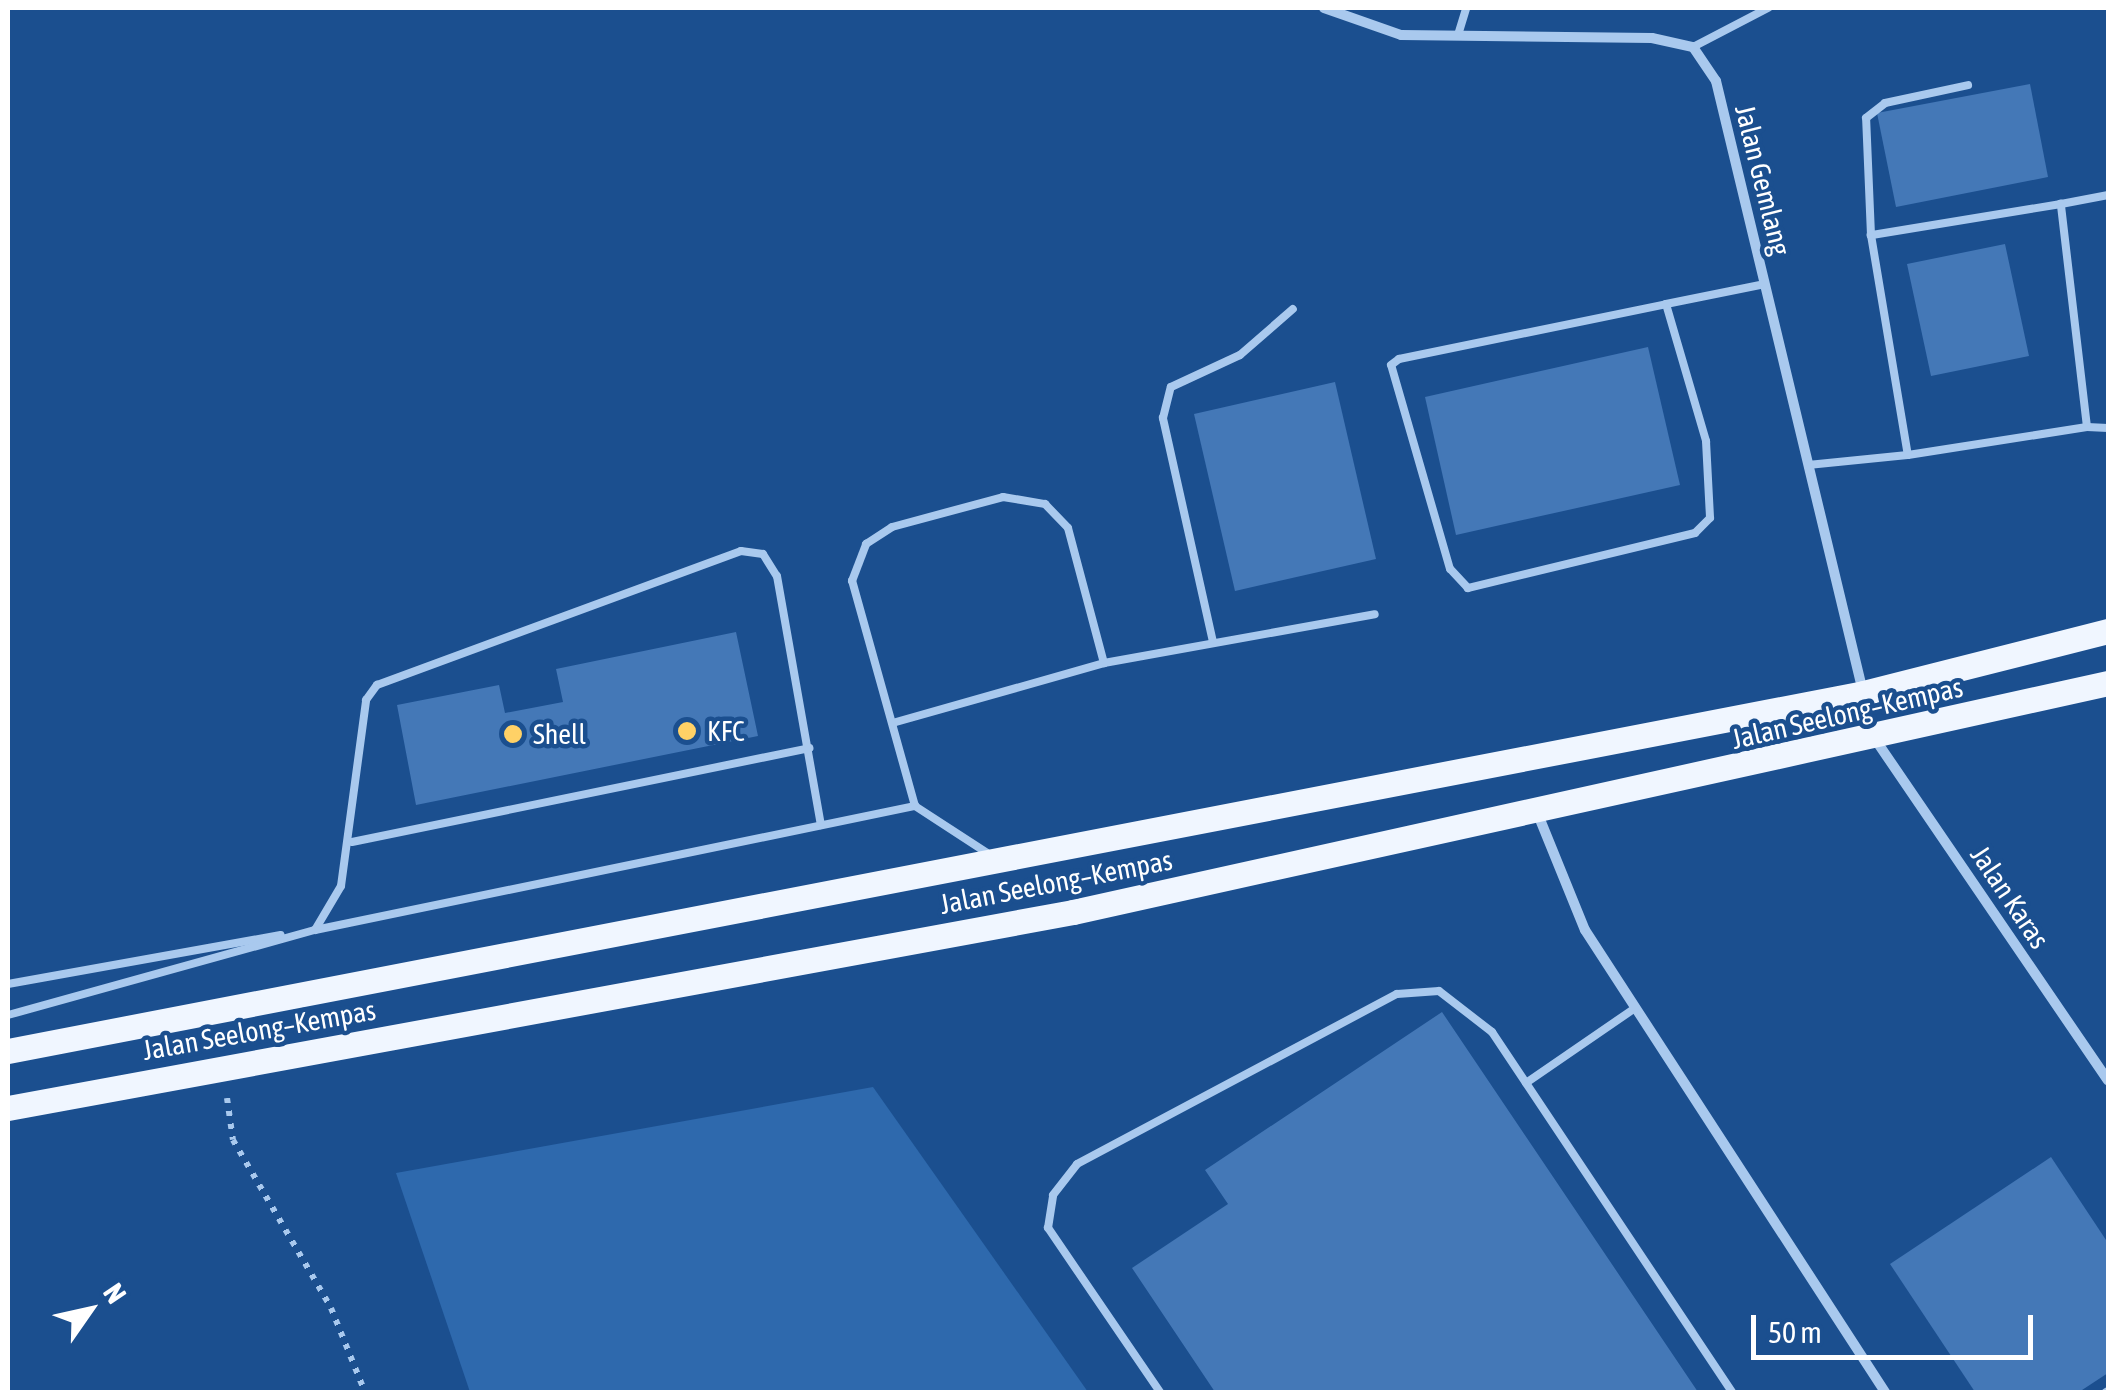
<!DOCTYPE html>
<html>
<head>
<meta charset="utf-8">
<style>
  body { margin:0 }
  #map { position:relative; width:2116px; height:1400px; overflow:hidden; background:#1b4f8f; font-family:"Asap Condensed",sans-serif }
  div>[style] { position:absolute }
  .green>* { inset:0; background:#2e69ad }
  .building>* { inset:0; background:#4478b7 }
  .path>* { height:6px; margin-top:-3px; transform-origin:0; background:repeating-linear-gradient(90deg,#a9c9ee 0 5px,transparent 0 13px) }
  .service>* { height:8px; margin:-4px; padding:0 4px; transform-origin:4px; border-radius:4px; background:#a9c9ee }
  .minor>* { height:10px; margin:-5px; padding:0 5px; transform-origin:5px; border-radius:5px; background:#a9c9ee }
  .primary>* { height:25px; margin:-12.5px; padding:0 12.5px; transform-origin:12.5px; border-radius:12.5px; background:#f0f6ff }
  .dots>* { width:28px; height:28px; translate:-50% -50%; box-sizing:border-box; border:5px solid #1b4f8f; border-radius:50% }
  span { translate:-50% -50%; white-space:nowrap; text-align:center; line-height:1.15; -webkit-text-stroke:9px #1b4f8f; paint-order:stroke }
  .street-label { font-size:28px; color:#fff }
  .poi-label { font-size:28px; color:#fff }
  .left { translate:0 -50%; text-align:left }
  .frame { position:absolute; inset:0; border:10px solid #fff; pointer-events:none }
  .north { position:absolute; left:40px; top:1260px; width:100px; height:100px; -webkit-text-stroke:8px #1b4f8f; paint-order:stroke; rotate:56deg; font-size:28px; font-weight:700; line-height:40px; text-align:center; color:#fff }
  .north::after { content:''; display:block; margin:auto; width:35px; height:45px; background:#fff; clip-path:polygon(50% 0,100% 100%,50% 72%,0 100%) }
  .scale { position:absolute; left:1751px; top:1315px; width:282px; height:45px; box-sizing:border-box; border:5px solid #fff; border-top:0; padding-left:12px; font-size:30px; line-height:35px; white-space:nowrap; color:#fff; -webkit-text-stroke:8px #1b4f8f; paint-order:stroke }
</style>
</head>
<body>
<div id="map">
  <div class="green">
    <i style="clip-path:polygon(873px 1087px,1088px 1392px,470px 1392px,396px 1173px)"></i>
  </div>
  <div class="building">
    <i style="clip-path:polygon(2030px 84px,2048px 177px,1896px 207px,1877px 113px)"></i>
    <i style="clip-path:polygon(2005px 244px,2029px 356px,1931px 376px,1907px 264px)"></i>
    <i style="clip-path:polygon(1648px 347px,1680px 485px,1456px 535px,1425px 397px)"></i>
    <i style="clip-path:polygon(1335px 382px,1376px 559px,1235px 591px,1194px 414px)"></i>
    <i style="clip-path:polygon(736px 632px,758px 736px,416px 805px,397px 705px,499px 685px,505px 713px,563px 702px,556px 669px)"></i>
    <i style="clip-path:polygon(1442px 1012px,1698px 1392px,1215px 1392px,1132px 1268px,1228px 1204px,1205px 1170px)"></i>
    <i style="clip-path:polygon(2051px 1157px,2108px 1243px,2108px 1373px,2079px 1392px,1975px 1392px,1890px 1264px)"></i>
  </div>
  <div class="path">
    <i style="left:227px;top:1098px;width:42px;rotate:81.9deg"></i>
    <i style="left:233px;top:1140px;width:194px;rotate:59.7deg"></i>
    <i style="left:331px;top:1308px;width:91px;rotate:68deg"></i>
  </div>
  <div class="service">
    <i style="left:1458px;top:35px;width:28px;rotate:-73deg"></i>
    <i style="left:1693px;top:47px;width:85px;rotate:-27.5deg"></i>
    <i style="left:2061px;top:204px;width:48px;rotate:-10.8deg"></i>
    <i style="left:1871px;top:235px;width:117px;rotate:-92.4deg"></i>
    <i style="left:1866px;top:118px;width:24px;rotate:-38deg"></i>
    <i style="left:1885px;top:103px;width:85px;rotate:-12.2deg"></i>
    <i style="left:1666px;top:304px;width:143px;rotate:73.7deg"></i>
    <i style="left:1706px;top:441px;width:77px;rotate:87deg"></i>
    <i style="left:1710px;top:518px;width:21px;rotate:135deg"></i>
    <i style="left:1695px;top:533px;width:234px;rotate:166.4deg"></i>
    <i style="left:1468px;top:588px;width:26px;rotate:-133deg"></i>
    <i style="left:1450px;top:569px;width:212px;rotate:-106.1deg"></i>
    <i style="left:1391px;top:365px;width:10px;rotate:-37deg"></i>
    <i style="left:1399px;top:359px;width:273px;rotate:-11.6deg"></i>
    <i style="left:1666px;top:304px;width:101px;rotate:-11.4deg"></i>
    <i style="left:2087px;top:427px;width:21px;rotate:3deg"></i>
    <i style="left:1808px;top:465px;width:100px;rotate:-5.7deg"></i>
    <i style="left:1908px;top:455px;width:181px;rotate:-8.9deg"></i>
    <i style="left:2087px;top:427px;width:225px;rotate:-96.7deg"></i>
    <i style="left:2061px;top:204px;width:193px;rotate:170.7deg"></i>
    <i style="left:1871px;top:235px;width:223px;rotate:80.5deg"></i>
    <i style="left:1213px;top:642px;width:230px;rotate:-102.6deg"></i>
    <i style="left:1163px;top:418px;width:32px;rotate:-76deg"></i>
    <i style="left:1171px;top:387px;width:76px;rotate:-24.9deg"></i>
    <i style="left:1240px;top:355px;width:70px;rotate:-41deg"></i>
    <i style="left:896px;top:722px;width:216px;rotate:-15.8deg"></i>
    <i style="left:1104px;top:663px;width:275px;rotate:-10.2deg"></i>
    <i style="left:915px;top:806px;width:234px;rotate:-105.6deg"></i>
    <i style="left:852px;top:581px;width:40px;rotate:-69deg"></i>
    <i style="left:866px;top:544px;width:31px;rotate:-33deg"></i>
    <i style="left:892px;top:527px;width:115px;rotate:-15.1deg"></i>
    <i style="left:1003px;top:497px;width:43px;rotate:9.5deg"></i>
    <i style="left:1045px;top:504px;width:33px;rotate:46deg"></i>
    <i style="left:1068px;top:528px;width:140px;rotate:75.1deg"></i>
    <i style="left:352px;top:842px;width:467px;rotate:-11.6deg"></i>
    <i style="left:315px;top:930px;width:51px;rotate:-59.4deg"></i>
    <i style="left:341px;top:886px;width:188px;rotate:-82.3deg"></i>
    <i style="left:366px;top:700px;width:19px;rotate:-54deg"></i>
    <i style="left:377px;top:685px;width:388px;rotate:-20.2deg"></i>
    <i style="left:741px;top:551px;width:22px;rotate:8deg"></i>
    <i style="left:763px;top:554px;width:26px;rotate:58deg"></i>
    <i style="left:777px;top:576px;width:253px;rotate:80deg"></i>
    <i style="left:8px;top:984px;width:277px;rotate:-10.2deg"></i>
    <i style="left:8px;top:1015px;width:319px;rotate:-15.5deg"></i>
    <i style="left:315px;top:930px;width:613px;rotate:-11.68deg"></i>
    <i style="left:915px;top:806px;width:86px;rotate:33.1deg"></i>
    <i style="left:1526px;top:1083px;width:132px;rotate:-34.5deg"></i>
    <i style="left:1160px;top:1392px;width:199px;rotate:-124.3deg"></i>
    <i style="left:1048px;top:1228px;width:33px;rotate:-81deg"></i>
    <i style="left:1053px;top:1195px;width:39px;rotate:-52deg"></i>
    <i style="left:1077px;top:1164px;width:362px;rotate:-28deg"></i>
    <i style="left:1397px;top:994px;width:42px;rotate:-4.1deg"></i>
    <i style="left:1439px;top:991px;width:67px;rotate:37.7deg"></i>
    <i style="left:1492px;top:1032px;width:433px;rotate:56.3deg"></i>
    <i style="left:2106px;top:1392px;width:2px;rotate:-27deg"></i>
  </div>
  <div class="minor">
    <i style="left:1324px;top:8px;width:82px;rotate:19.3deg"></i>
    <i style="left:1401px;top:35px;width:251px;rotate:0.7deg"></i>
    <i style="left:1652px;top:38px;width:42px;rotate:12.4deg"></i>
    <i style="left:1693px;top:47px;width:41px;rotate:55.9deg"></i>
    <i style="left:1716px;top:81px;width:628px;rotate:76.47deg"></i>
    <i style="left:1875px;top:739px;width:413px;rotate:55.7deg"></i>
    <i style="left:1537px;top:812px;width:127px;rotate:67.9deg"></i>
    <i style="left:1585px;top:930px;width:551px;rotate:57deg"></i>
  </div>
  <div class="primary">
    <i style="left:8px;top:1051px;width:1889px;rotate:-10.92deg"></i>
    <i style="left:1863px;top:693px;width:253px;rotate:-14.2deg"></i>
    <i style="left:8px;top:1108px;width:1083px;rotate:-10.43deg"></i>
    <i style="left:1073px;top:912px;width:1060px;rotate:-12.48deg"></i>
  </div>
  <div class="dots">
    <i style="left:687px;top:731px;background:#ffd166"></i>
    <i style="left:513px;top:734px;background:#ffd166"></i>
  </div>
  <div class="street-label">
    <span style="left:1763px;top:180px;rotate:76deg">Jalan Gemlang</span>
    <span style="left:1847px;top:713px;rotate:-13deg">Jalan Seelong–Kempas</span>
    <span style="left:1056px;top:882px;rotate:-11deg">Jalan Seelong–Kempas</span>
    <span style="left:2010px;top:897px;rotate:56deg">Jalan Karas</span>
    <span style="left:259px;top:1030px;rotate:-10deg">Jalan Seelong–Kempas</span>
  </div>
  <div class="poi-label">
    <span class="left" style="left:707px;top:731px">KFC</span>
    <span class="left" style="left:533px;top:734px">Shell</span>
  </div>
  <div class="frame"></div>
  <div class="north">N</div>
  <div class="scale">50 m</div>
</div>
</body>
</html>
